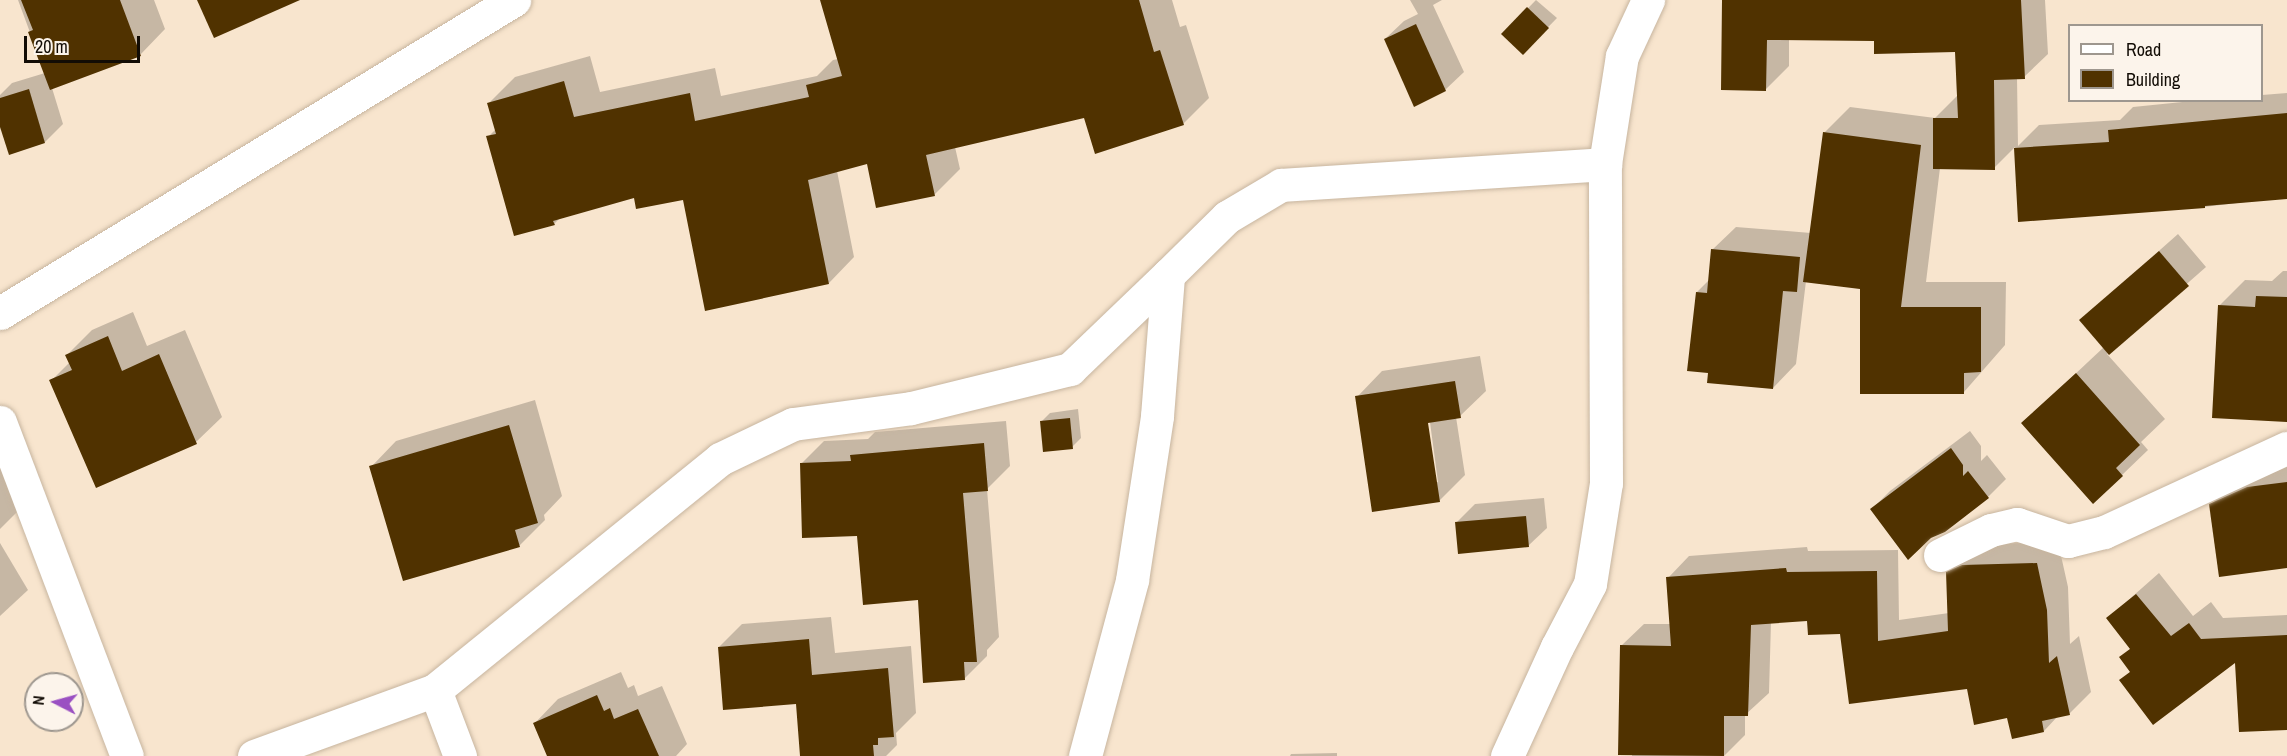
<!DOCTYPE html>
<html>
<head>
<meta charset="utf-8">
<style>
  body { margin:0 }
  #map { position:relative; width:2287px; height:756px; overflow:hidden; background:#f8e5ce; font-family:"Archivo Narrow",sans-serif }
  div>[style] { position:absolute }
  .shadow>* { inset:0; background:#0003 }
  .building>* { inset:0; background:#503200 }
  .roads { filter:drop-shadow(0 0 2px #c7b59f) drop-shadow(0 0 2px #c7b59f) }
  .minor>* { height:33px; margin:-16.5px; padding:0 16.5px; transform-origin:16.5px; border-radius:16.5px; background:#fff }
  span { translate:-50% -50%; white-space:nowrap; text-align:center; line-height:1.15; -webkit-text-stroke:6px #fcf4eb; paint-order:stroke }
  .legend { position:absolute; left:2068px; top:24px; width:195px; height:78px; box-sizing:border-box; background:#fcf4eb; border:2px solid #9e978f; margin:0; padding:8px 10px; list-style:none; font-size:18px; color:#120c05 }
  .legend li { display:flex; align-items:center; gap:12px; height:30px }
  .legend b { width:30px; border:2px solid #9e978f }
  .north { position:absolute; left:24px; top:672px; width:60px; height:60px; box-sizing:border-box; background:#fcf4eb; border:2px solid #9e978f; border-radius:50%; rotate:276deg; font-size:16px; font-weight:700; line-height:24px; text-align:center; color:#120c05 }
  .north::after { content:''; display:block; margin:auto; width:21px; height:27px; background:#9a50c2; clip-path:polygon(50% 0,100% 100%,50% 72%,0 100%) }
  .scale { position:absolute; left:24px; top:36px; width:116px; height:27px; box-sizing:border-box; border:3px solid #120c05; border-top:0; padding-left:8px; font-size:18px; line-height:21px; white-space:nowrap; color:#120c05; -webkit-text-stroke:4px #fcf4eb; paint-order:stroke }
</style>
</head>
<body>
<div id="map">
  <div class="shadow">
    <i style="clip-path:polygon(18px 0,154px 0,165px 29px,140px 55px,52px 88px,63px 124px,45px 142px,0 122px,0 95px,12px 83px,45px 73px)"></i>
    <i style="clip-path:polygon(821px 0,1172px 0,1180px 27px,1186px 25px,1209px 98px,1183px 124px,1085px 117px,955px 147px,960px 169px,934px 195px,868px 163px,837px 171px,854px 257px,829px 283px,684px 198px,635px 196px,561px 217px,554px 224px,488px 137px,496px 129px,489px 103px,515px 77px,590px 56px,600px 92px,715px 68px,721px 96px,817px 76px,833px 60px,838px 59px)"></i>
    <i style="clip-path:polygon(1410px 0,1442px 0,1433px 5px,1464px 72px,1445px 90px,1385px 39px,1404px 21px,1418px 14px)"></i>
    <i style="clip-path:polygon(1536px 0,1557px 18px,1523px 53px,1503px 34px)"></i>
    <i style="clip-path:polygon(1723px 0,2045px 0,2048px 54px,2024px 77px,2017px 77px,2018px 146px,2039px 125px,2120px 120px,2133px 107px,2202px 100px,2262px 100px,2262px 95px,2287px 93px,2287px 197px,2204px 207px,2020px 220px,2015px 147px,1994px 168px,1940px 168px,1926px 282px,2006px 282px,2005px 345px,1964px 392px,1862px 288px,1806px 281px,1796px 364px,1773px 388px,1709px 371px,1697px 292px,1710px 279px,1712px 250px,1736px 227px,1811px 233px,1824px 133px,1850px 107px,1935px 118px,1957px 96px,1956px 50px,1875px 40px,1789px 38px,1789px 66px,1766px 89px)"></i>
    <i style="clip-path:polygon(2178px 234px,2206px 267px,2107px 354px,2165px 419px,2141px 442px,2148px 450px,2122px 475px,2023px 423px,2104px 347px,2081px 320px)"></i>
    <i style="clip-path:polygon(2283px 271px,2287px 271px,2287px 420px,2220px 305px,2245px 280px,2272px 281px)"></i>
    <i style="clip-path:polygon(133px 312px,147px 346px,185px 330px,222px 417px,196px 442px,97px 486px,51px 381px,70px 362px,67px 355px,92px 330px)"></i>
    <i style="clip-path:polygon(evenodd,1480px 356px,1486px 391px,1460px 416px,1456px 417px,1465px 475px,1439px 501px,1357px 397px,1382px 371px,1480px 356px,1429px 415px,1438px 482px,1435px 482px,1426px 416px,1429px 415px)"></i>
    <i style="clip-path:polygon(535px 400px,562px 496px,544px 515px,545px 520px,520px 545px,404px 579px,371px 467px,396px 441px)"></i>
    <i style="clip-path:polygon(1078px 409px,1081px 438px,1072px 447px,1041px 422px,1050px 413px)"></i>
    <i style="clip-path:polygon(1006px 421px,1010px 466px,987px 489px,999px 637px,987px 650px,987px 656px,964px 679px,919px 599px,858px 535px,801px 464px,824px 441px,868px 439px,875px 432px)"></i>
    <i style="clip-path:polygon(1970px 431px,1981px 446px,1981px 461px,1987px 455px,2006px 479px,1988px 497px,1872px 509px,1890px 491px)"></i>
    <i style="clip-path:polygon(0 453px,21px 508px,0 529px)"></i>
    <i style="clip-path:polygon(2287px 460px,2287px 567px,2211px 505px,2236px 479px)"></i>
    <i style="clip-path:polygon(1544px 498px,1547px 528px,1528px 546px,1457px 522px,1475px 504px)"></i>
    <i style="clip-path:polygon(2058px 542px,2068px 587px,2070px 644px,2079px 636px,2091px 692px,2069px 714px,2058px 716px,2044px 731px,2013px 737px,2008px 716px,1968px 688px,1809px 619px,1771px 622px,1769px 693px,1745px 715px,1745px 735px,1724px 756px,1632px 756px,1622px 645px,1644px 624px,1671px 624px,1668px 578px,1689px 556px,1807px 547px,1808px 551px,1898px 550px,1899px 620px,1949px 613px,1948px 573px,1970px 551px,1985px 544px)"></i>
    <i style="clip-path:polygon(0 543px,28px 590px,0 616px)"></i>
    <i style="clip-path:polygon(2159px 573px,2193px 616px,2211px 602px,2223px 618px,2287px 615px,2287px 728px,2236px 660px,2121px 680px,2131px 671px,2121px 657px,2131px 648px,2108px 618px)"></i>
    <i style="clip-path:polygon(831px 617px,835px 653px,911px 646px,916px 713px,896px 733px,897px 745px,886px 756px,808px 756px,797px 702px,719px 647px,742px 624px)"></i>
    <i style="clip-path:polygon(621px 672px,628px 688px,634px 685px,638px 696px,662px 686px,687px 744px,676px 756px,549px 756px,535px 723px,558px 699px)"></i>
    <i style="clip-path:polygon(1337px 753px,1337px 756px,1290px 756px,1291px 754px)"></i>
  </div>
  <div class="building">
    <i style="clip-path:polygon(21px 0,120px 0,141px 56px,50px 90px,28px 32px,33px 30px)"></i>
    <i style="clip-path:polygon(197px 0,300px 0,214px 38px)"></i>
    <i style="clip-path:polygon(820px 0,1139px 0,1154px 52px,1160px 50px,1184px 125px,1095px 154px,1084px 118px,926px 155px,935px 196px,876px 208px,867px 164px,808px 180px,829px 284px,705px 311px,683px 200px,636px 209px,634px 198px,553px 221px,555px 225px,514px 236px,486px 136px,496px 134px,487px 103px,564px 81px,574px 117px,690px 93px,695px 121px,809px 97px,806px 85px,842px 76px)"></i>
    <i style="clip-path:polygon(1722px 0,2021px 0,2025px 79px,1994px 80px,1995px 170px,1933px 169px,1933px 118px,1958px 118px,1955px 52px,1874px 54px,1874px 41px,1767px 40px,1766px 91px,1721px 90px)"></i>
    <i style="clip-path:polygon(1527px 7px,1549px 28px,1523px 55px,1501px 34px)"></i>
    <i style="clip-path:polygon(1416px 24px,1446px 91px,1414px 107px,1384px 39px)"></i>
    <i style="clip-path:polygon(29px 89px,45px 143px,9px 155px,0 127px,0 98px)"></i>
    <i style="clip-path:polygon(2287px 113px,2287px 199px,2205px 206px,2205px 208px,2018px 222px,2014px 148px,2109px 142px,2108px 130px)"></i>
    <i style="clip-path:polygon(1823px 132px,1921px 145px,1901px 307px,1981px 307px,1981px 372px,1964px 373px,1964px 394px,1860px 394px,1860px 289px,1803px 282px)"></i>
    <i style="clip-path:polygon(1711px 249px,1800px 257px,1797px 292px,1783px 291px,1773px 389px,1707px 383px,1708px 373px,1687px 371px,1696px 292px,1707px 293px)"></i>
    <i style="clip-path:polygon(2159px 251px,2189px 286px,2109px 355px,2079px 320px)"></i>
    <i style="clip-path:polygon(2256px 296px,2287px 297px,2287px 422px,2212px 418px,2218px 305px,2255px 307px)"></i>
    <i style="clip-path:polygon(108px 336px,122px 371px,159px 354px,197px 444px,96px 488px,49px 380px,72px 370px,65px 355px)"></i>
    <i style="clip-path:polygon(2076px 373px,2140px 445px,2116px 468px,2123px 476px,2093px 504px,2021px 423px)"></i>
    <i style="clip-path:polygon(1455px 381px,1461px 418px,1428px 423px,1440px 502px,1372px 512px,1355px 396px)"></i>
    <i style="clip-path:polygon(1070px 418px,1073px 449px,1043px 452px,1040px 421px)"></i>
    <i style="clip-path:polygon(509px 425px,538px 523px,515px 530px,520px 547px,403px 581px,369px 466px)"></i>
    <i style="clip-path:polygon(984px 443px,988px 491px,963px 493px,977px 662px,964px 662px,965px 680px,923px 683px,918px 600px,863px 605px,857px 536px,802px 538px,800px 463px,851px 461px,850px 455px)"></i>
    <i style="clip-path:polygon(1951px 448px,1963px 465px,1963px 476px,1968px 471px,1989px 498px,1945px 532px,1931px 538px,1908px 560px,1870px 509px)"></i>
    <i style="clip-path:polygon(2287px 482px,2287px 568px,2219px 577px,2209px 504px,2247px 487px)"></i>
    <i style="clip-path:polygon(1526px 516px,1529px 547px,1458px 554px,1455px 522px)"></i>
    <i style="clip-path:polygon(2037px 563px,2047px 610px,2049px 663px,2057px 656px,2070px 715px,2042px 721px,2044px 732px,2012px 739px,2007px 718px,1974px 725px,1967px 689px,1849px 704px,1840px 634px,1808px 635px,1807px 621px,1751px 625px,1748px 716px,1724px 716px,1724px 756px,1618px 755px,1620px 645px,1671px 646px,1666px 577px,1786px 568px,1787px 572px,1877px 571px,1878px 641px,1948px 631px,1946px 572px,1962px 565px)"></i>
    <i style="clip-path:polygon(2136px 594px,2171px 636px,2189px 623px,2201px 639px,2287px 635px,2287px 730px,2239px 732px,2235px 663px,2153px 725px,2119px 680px,2130px 672px,2119px 657px,2130px 649px,2106px 618px)"></i>
    <i style="clip-path:polygon(809px 639px,812px 675px,888px 668px,894px 737px,878px 738px,878px 745px,873px 745px,874px 756px,800px 756px,796px 704px,723px 710px,718px 647px)"></i>
    <i style="clip-path:polygon(597px 695px,604px 711px,610px 708px,614px 719px,638px 709px,659px 756px,547px 756px,533px 723px)"></i>
  </div>
  <div class="roads">
    <div class="minor">
      <i style="left:0;top:313px;width:602px;rotate:-31.34deg"></i>
      <i style="left:0;top:422px;width:357px;rotate:69.2deg"></i>
      <i style="left:1940px;top:555px;width:57px;rotate:-26.1deg"></i>
      <i style="left:1991px;top:530px;width:27px;rotate:-13deg"></i>
      <i style="left:2017px;top:524px;width:54px;rotate:18.4deg"></i>
      <i style="left:2068px;top:541px;width:37px;rotate:-14deg"></i>
      <i style="left:2104px;top:532px;width:201px;rotate:-24.7deg"></i>
      <i style="left:435px;top:690px;width:71px;rotate:69.3deg"></i>
      <i style="left:254px;top:756px;width:193px;rotate:-20deg"></i>
      <i style="left:435px;top:690px;width:367px;rotate:-39deg"></i>
      <i style="left:720px;top:459px;width:81px;rotate:-25.6deg"></i>
      <i style="left:793px;top:424px;width:119px;rotate:-7.7deg"></i>
      <i style="left:911px;top:408px;width:164px;rotate:-13.8deg"></i>
      <i style="left:1070px;top:369px;width:136px;rotate:-43.8deg"></i>
      <i style="left:1085px;top:756px;width:182px;rotate:-75deg"></i>
      <i style="left:1132px;top:580px;width:166px;rotate:-81.3deg"></i>
      <i style="left:1157px;top:416px;width:141px;rotate:-85.5deg"></i>
      <i style="left:1168px;top:275px;width:83px;rotate:-44.5deg"></i>
      <i style="left:1227px;top:217px;width:63px;rotate:-30.7deg"></i>
      <i style="left:1281px;top:185px;width:325px;rotate:-3.7deg"></i>
      <i style="left:1507px;top:756px;width:120px;rotate:-65.4deg"></i>
      <i style="left:1557px;top:647px;width:71px;rotate:-62.4deg"></i>
      <i style="left:1590px;top:584px;width:102px;rotate:-81deg"></i>
      <i style="left:1606px;top:483px;width:319px;rotate:-90.2deg"></i>
      <i style="left:1605px;top:164px;width:109px;rotate:-81.1deg"></i>
      <i style="left:1622px;top:56px;width:62px;rotate:-65.1deg"></i>
    </div>
  </div>
  <ul class="legend">
  <li><b style="height:8px;background:#fff"></b>Road</li>
  <li><b style="height:16px;background:#503200"></b>Building</li>
  </ul>
  <div class="north">N</div>
  <div class="scale">20 m</div>
</div>
</body>
</html>
